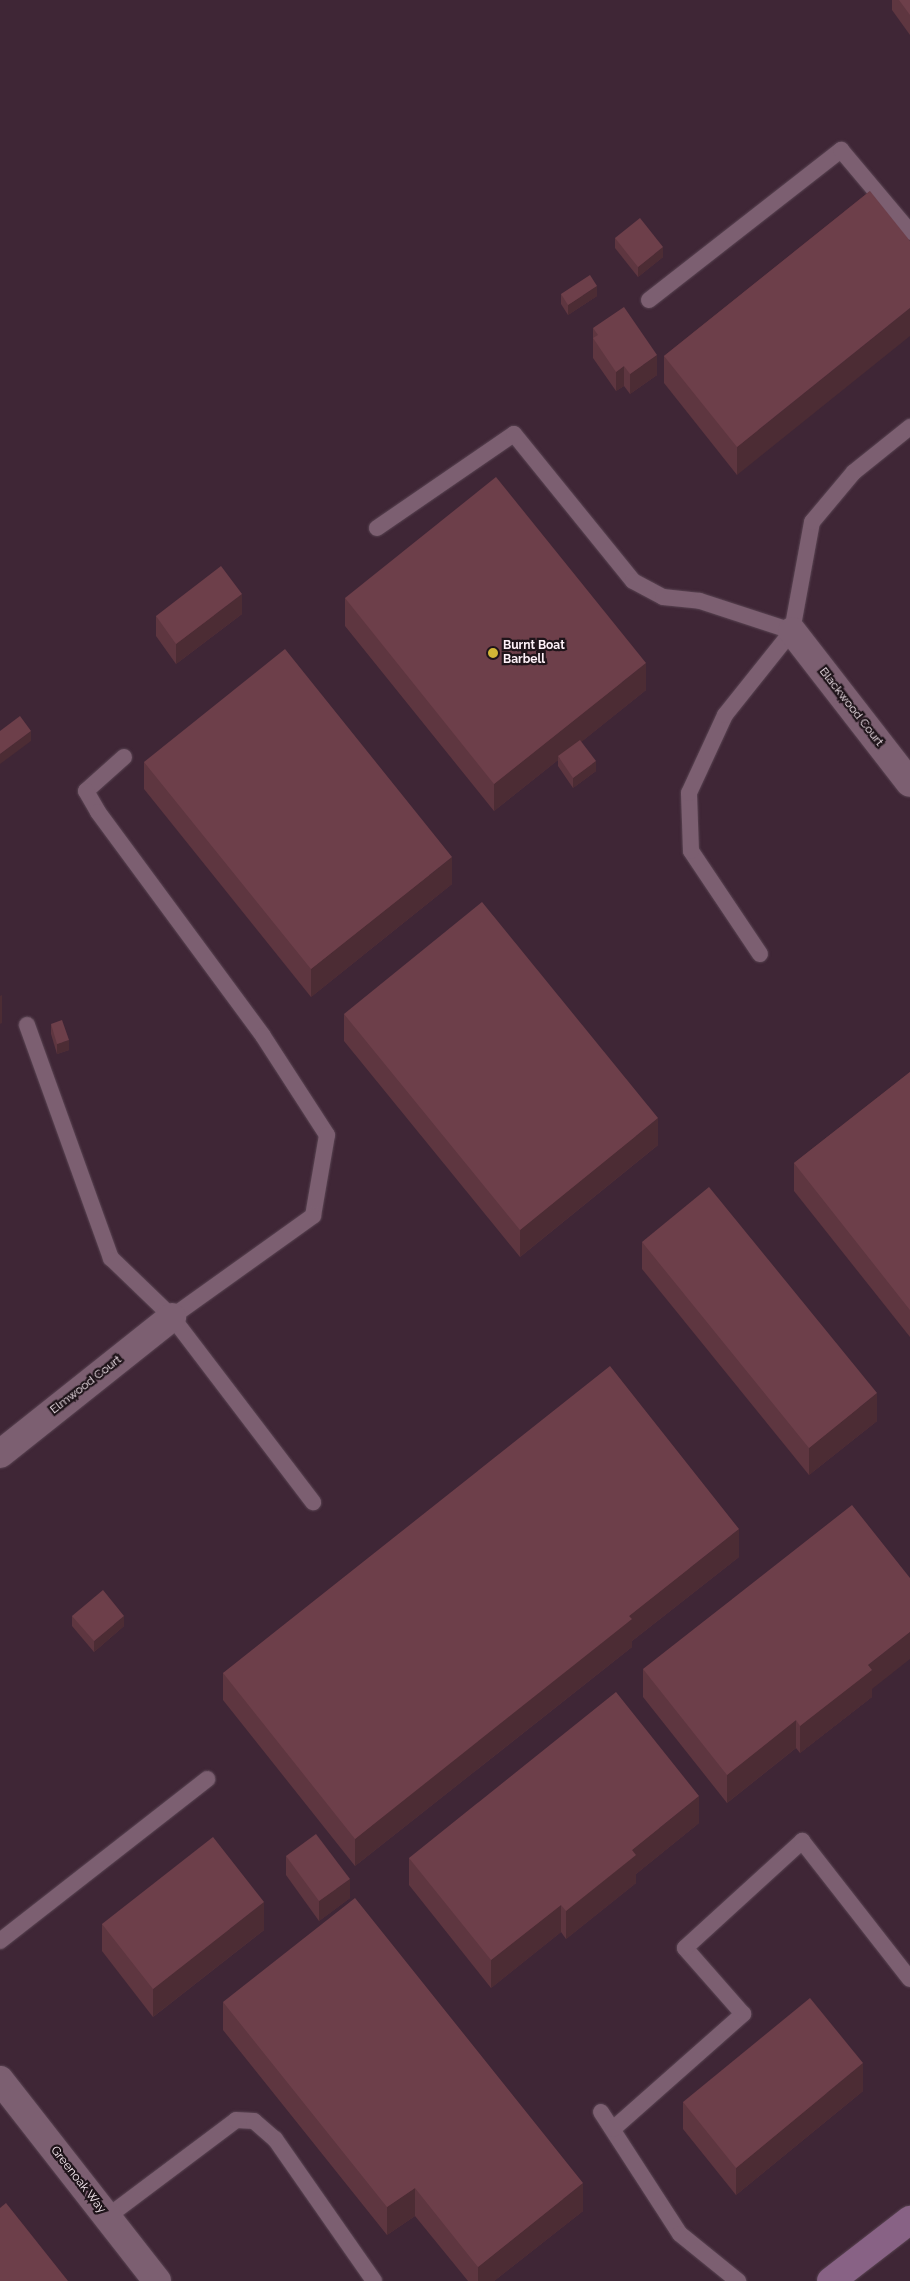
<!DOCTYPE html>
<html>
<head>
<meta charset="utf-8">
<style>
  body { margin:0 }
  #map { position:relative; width:910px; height:2281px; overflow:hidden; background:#3f2636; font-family:Raleway,sans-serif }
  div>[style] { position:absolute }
  .roads { filter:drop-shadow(0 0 1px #594452) drop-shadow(0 0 1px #594452) }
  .lane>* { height:16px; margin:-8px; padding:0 8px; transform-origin:8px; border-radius:8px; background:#7c5f71 }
  .street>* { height:28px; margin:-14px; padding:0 14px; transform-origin:14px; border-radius:14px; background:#7c5f71 }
  .secondary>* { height:28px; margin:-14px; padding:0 14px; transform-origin:14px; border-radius:14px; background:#886285 }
  .wall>* { inset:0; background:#5e3640 }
  .shaded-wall>* { inset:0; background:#4c2c34 }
  .building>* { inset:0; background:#6d3f4a }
  .dots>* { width:14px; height:14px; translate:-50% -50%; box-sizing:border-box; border:2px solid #1f141a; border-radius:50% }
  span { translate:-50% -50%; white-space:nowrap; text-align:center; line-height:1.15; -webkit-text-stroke:4.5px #1f141a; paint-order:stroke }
  .poi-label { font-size:12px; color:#fef1f8; font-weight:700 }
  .left { translate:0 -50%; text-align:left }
  .street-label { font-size:12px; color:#fef1f8 }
</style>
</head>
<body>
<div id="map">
  <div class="roads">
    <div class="lane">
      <i style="left:649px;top:300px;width:244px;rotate:-38deg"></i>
      <i style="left:841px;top:150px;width:107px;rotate:49.9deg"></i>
      <i style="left:377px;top:528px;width:166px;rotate:-34.5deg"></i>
      <i style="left:514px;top:434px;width:189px;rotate:51deg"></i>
      <i style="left:633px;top:581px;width:34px;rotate:28deg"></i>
      <i style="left:663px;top:597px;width:37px;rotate:6deg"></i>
      <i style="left:700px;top:601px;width:97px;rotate:18.1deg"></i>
      <i style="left:124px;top:757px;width:51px;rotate:138.2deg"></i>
      <i style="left:86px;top:791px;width:24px;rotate:60deg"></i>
      <i style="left:98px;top:812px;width:278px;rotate:53.6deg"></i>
      <i style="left:263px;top:1036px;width:118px;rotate:57.1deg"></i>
      <i style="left:327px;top:1135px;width:82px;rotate:99.8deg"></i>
      <i style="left:313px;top:1216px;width:173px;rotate:144.4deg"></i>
      <i style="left:760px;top:954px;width:124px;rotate:-123.8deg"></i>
      <i style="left:691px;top:851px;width:58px;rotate:-92deg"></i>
      <i style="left:689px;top:793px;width:86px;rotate:-65.2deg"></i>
      <i style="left:725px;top:715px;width:107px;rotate:-51.4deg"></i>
      <i style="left:792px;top:631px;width:111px;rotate:-79.6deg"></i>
      <i style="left:812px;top:522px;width:65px;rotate:-50deg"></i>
      <i style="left:854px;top:472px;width:72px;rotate:-38.8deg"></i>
      <i style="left:27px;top:1025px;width:248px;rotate:70.2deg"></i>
      <i style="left:111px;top:1258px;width:85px;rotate:44deg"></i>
      <i style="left:172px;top:1317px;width:233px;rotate:52.7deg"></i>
      <i style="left:0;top:1941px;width:263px;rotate:-38deg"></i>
      <i style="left:601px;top:2112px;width:145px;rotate:57.1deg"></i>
      <i style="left:680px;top:2234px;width:75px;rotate:39deg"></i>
      <i style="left:613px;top:2129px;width:174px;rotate:-41.5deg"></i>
      <i style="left:743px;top:2014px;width:88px;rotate:-131.3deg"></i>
      <i style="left:685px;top:1948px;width:159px;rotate:-42.4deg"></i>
      <i style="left:802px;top:1841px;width:175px;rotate:52deg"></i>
      <i style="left:107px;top:2217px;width:161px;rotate:-36.9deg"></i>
      <i style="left:236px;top:2120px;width:18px;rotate:3deg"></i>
      <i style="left:254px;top:2121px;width:28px;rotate:41deg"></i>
      <i style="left:275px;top:2139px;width:173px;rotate:55.1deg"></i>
    </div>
    <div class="street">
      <i style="left:792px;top:631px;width:192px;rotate:52.2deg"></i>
      <i style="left:0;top:1454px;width:220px;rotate:-38.5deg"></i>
      <i style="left:0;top:2080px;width:255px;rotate:52deg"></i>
    </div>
    <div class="secondary">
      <i style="left:831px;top:2281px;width:100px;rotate:-37.7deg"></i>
    </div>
  </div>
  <div class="wall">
    <i style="clip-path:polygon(892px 0,910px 0,910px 35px,892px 10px)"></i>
    <i style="clip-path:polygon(870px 191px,737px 475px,664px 383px,664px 356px)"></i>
    <i style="clip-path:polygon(615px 238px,663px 257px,638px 277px,615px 248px)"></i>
    <i style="clip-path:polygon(561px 294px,597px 296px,568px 315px,561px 304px)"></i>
    <i style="clip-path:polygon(593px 328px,657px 375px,630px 394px,624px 386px,616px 391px,593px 358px)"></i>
    <i style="clip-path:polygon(345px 598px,646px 690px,581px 742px,596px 771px,573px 788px,558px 766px,558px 760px,494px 811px,345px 626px)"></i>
    <i style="clip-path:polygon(242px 614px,176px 664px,156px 636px,156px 616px)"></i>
    <i style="clip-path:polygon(144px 762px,452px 884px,311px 997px,144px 789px)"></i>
    <i style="clip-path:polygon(344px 1014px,658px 1145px,520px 1257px,344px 1041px)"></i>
    <i style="clip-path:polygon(51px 1024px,69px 1050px,57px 1054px,51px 1034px)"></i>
    <i style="clip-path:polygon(910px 1072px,910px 1337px,794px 1191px,794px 1163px)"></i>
    <i style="clip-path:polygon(642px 1242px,877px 1421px,809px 1475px,642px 1269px)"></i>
    <i style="clip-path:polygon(739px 1557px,632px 1641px,632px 1647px,355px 1866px,223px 1700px,223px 1673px)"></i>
    <i style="clip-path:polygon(72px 1616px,124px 1626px,94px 1652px,72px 1626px)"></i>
    <i style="clip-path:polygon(643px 1669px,872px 1689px,872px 1697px,800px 1753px,796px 1748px,727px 1803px,643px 1697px)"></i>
    <i style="clip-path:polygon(699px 1823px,636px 1874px,636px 1883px,566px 1939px,561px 1932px,491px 1988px,409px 1885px,409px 1858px)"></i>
    <i style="clip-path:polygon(286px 1856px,350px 1898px,319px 1921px,286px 1875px)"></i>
    <i style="clip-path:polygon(102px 1924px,264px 1930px,153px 2017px,102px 1951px)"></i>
    <i style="clip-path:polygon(223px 2002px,583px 2211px,494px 2281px,468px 2281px,415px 2216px,387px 2235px,223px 2030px)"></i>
    <i style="clip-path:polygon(863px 2091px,736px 2195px,683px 2129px,683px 2102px)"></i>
  </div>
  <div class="shaded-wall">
    <i style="clip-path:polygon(663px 247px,663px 257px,638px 277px,638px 267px)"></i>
    <i style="clip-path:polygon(597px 286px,597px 296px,568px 315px,568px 305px)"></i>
    <i style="clip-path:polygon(910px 308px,910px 336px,737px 475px,737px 447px)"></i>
    <i style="clip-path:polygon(657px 355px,657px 375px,630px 394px,630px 374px)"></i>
    <i style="clip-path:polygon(624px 366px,624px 386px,616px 391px,616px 372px)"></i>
    <i style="clip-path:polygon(242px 594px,242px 614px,176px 664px,176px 644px)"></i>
    <i style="clip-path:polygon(646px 663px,646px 690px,560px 759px,558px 756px,558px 760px,494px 811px,494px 784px)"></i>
    <i style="clip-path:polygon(31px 731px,31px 741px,0 764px,0 754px)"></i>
    <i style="clip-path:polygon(596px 761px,596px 771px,573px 788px,573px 778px)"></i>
    <i style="clip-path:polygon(452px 857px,452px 884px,311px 997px,311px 969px)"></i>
    <i style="clip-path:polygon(2px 995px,2px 1023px,0 1024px,0 996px)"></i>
    <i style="clip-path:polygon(69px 1040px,69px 1050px,57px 1054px,57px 1044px)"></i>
    <i style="clip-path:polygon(658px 1118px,658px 1145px,520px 1257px,520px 1230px)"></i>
    <i style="clip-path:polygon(877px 1393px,877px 1421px,809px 1475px,809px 1448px)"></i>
    <i style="clip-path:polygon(739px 1529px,739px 1557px,632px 1641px,632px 1647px,355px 1866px,355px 1839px,629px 1616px)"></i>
    <i style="clip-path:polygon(124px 1616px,124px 1626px,94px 1652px,94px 1641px)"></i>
    <i style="clip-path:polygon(910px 1632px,910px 1659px,872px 1689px,872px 1697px,800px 1753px,800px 1726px,868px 1665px)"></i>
    <i style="clip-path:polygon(796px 1720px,796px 1748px,727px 1803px,727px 1775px)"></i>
    <i style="clip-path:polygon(699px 1796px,699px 1823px,636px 1874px,636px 1883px,566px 1939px,566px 1911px,632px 1850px)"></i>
    <i style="clip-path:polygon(350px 1879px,350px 1898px,319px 1921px,319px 1901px)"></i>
    <i style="clip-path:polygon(264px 1902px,264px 1930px,153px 2017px,153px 1989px)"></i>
    <i style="clip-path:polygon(561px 1905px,561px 1932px,491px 1988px,491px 1960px)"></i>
    <i style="clip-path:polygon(863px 2063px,863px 2091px,736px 2195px,736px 2168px)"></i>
    <i style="clip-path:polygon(583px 2183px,583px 2211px,494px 2281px,478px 2281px,478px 2267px)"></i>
    <i style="clip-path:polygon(415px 2188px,415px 2216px,387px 2235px,387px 2207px)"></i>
  </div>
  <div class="building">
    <i style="clip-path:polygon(899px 0,910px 0,910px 15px)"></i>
    <i style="clip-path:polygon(870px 191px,910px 241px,910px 308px,737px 447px,664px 356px)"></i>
    <i style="clip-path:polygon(640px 218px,663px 247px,638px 267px,615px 238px)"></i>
    <i style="clip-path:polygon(590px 275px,597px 286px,568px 305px,561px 294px)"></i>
    <i style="clip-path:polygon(624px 307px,657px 355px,630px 374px,624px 366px,616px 372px,593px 338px,598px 335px,593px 328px)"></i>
    <i style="clip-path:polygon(496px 477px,646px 663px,494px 784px,345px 598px)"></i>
    <i style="clip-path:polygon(221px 566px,242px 594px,176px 644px,156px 616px)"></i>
    <i style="clip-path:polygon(285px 649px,452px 857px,311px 969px,144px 762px)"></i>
    <i style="clip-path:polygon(20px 716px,31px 731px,0 754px,0 731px)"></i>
    <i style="clip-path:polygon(580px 740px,596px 761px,573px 778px,558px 756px)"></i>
    <i style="clip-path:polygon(482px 902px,658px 1118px,520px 1230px,344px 1014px)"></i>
    <i style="clip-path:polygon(62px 1020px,69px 1040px,57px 1044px,51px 1024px)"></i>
    <i style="clip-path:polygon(910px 1072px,910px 1310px,794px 1163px)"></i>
    <i style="clip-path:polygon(709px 1187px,877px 1393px,809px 1448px,642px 1242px)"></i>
    <i style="clip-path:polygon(610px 1366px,739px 1529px,629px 1616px,632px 1619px,355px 1839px,223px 1673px)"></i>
    <i style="clip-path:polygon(852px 1505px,910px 1578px,910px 1632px,868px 1665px,872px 1670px,800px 1726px,796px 1720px,727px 1775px,643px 1669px)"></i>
    <i style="clip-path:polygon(103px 1590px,124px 1616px,94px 1641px,72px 1616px)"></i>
    <i style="clip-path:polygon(616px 1692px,699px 1796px,632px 1850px,636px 1855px,566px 1911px,561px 1905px,491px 1960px,409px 1858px)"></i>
    <i style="clip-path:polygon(316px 1834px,350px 1879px,319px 1901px,286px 1856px)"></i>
    <i style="clip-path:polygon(213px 1837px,264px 1902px,153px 1989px,102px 1924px)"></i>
    <i style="clip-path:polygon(355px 1898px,583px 2183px,478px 2267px,415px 2188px,387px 2207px,223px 2002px)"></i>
    <i style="clip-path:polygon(810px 1998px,863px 2063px,736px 2168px,683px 2102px)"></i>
    <i style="clip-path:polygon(6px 2203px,68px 2281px,0 2281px,0 2208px)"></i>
  </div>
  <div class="dots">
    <i style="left:493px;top:653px;background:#d2b736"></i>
  </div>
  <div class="poi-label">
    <span class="left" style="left:503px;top:653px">Burnt Boat<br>Barbell</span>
  </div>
  <div class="street-label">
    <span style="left:851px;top:707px;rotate:52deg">Blackwood Court</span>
    <span style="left:86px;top:1385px;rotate:-38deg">Elmwood Court</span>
    <span style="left:78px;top:2180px;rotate:52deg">Greenoak Way</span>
  </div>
</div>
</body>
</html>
